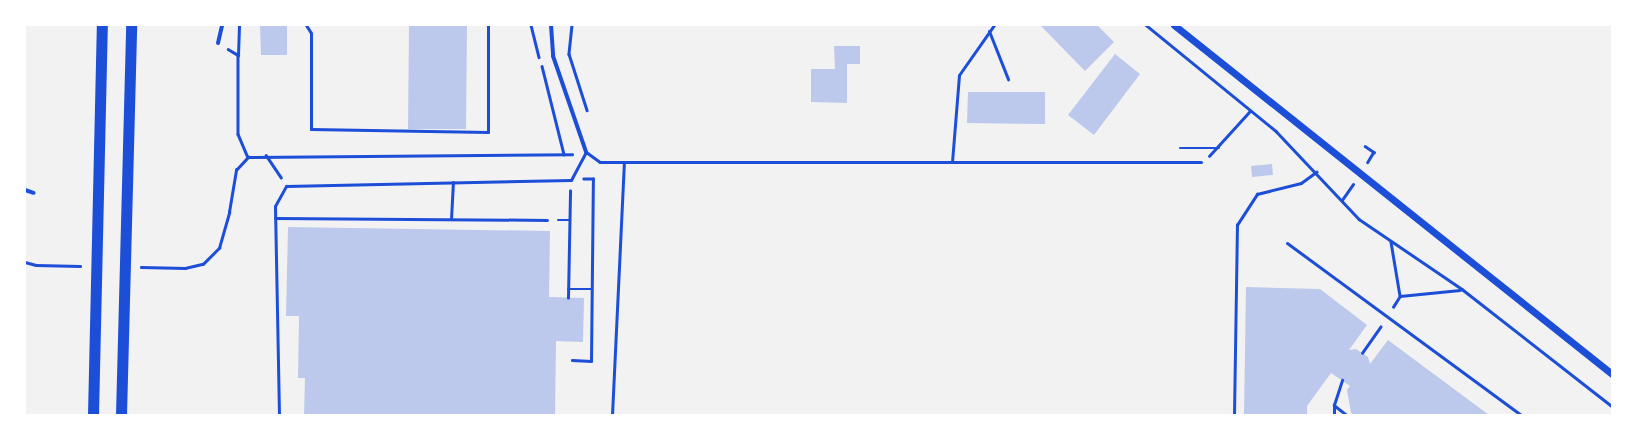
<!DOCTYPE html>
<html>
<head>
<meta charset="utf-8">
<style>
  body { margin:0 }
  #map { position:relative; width:1637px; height:440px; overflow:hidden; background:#f2f2f2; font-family:Inter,sans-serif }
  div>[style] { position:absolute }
  .building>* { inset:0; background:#bdc9ec }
  .path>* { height:2.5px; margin:-1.25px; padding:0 1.25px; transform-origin:1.25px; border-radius:1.25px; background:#1d4ed8 }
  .service>* { height:3px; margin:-1.5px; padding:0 1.5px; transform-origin:1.5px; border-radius:1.5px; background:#1d4ed8 }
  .minor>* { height:4px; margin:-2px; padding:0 2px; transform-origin:2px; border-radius:2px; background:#1d4ed8 }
  .tertiary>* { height:7px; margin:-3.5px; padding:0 3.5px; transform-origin:3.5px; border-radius:3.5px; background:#1d4ed8 }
  .trunk>* { height:11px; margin:-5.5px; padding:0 5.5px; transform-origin:5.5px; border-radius:5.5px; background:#1d4ed8 }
  span { translate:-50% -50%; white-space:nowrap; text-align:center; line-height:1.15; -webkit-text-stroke:3px #fff; paint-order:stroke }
  .frame { position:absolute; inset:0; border:26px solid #fff; pointer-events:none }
</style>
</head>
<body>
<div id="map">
  <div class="building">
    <i style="clip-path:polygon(260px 25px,287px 25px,287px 55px,261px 55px)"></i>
    <i style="clip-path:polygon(409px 25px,467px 25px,466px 129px,408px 129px)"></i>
    <i style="clip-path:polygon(1040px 25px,1097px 25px,1114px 42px,1085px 71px)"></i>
    <i style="clip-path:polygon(834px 46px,860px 46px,860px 64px,847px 64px,847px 103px,811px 102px,811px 69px,835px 69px)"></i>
    <i style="clip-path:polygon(1115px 54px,1140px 74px,1094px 135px,1068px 115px)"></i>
    <i style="clip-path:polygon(968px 92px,1045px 92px,1045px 124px,967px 123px)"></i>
    <i style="clip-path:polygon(1272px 164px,1273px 175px,1252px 177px,1251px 166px)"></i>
    <i style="clip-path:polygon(288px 227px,550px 231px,549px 297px,584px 298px,583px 342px,556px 341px,555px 415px,304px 415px,305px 378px,298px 378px,299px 316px,286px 316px)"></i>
    <i style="clip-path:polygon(1246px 287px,1320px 289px,1367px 325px,1349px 350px,1356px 349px,1368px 357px,1370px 364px,1388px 340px,1489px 415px,1355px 415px,1351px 413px,1347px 390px,1350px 386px,1331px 373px,1307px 406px,1307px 415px,1244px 415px)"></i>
  </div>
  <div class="path">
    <i style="left:531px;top:25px;width:33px;rotate:76deg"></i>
    <i style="left:572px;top:25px;width:29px;rotate:96deg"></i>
    <i style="left:569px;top:54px;width:59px;rotate:72.2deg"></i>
    <i style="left:1146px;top:25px;width:168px;rotate:39.2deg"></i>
    <i style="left:1276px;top:131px;width:121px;rotate:46.7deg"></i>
    <i style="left:1359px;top:219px;width:125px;rotate:34.2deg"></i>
    <i style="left:1462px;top:289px;width:190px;rotate:38deg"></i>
    <i style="left:228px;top:49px;width:12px;rotate:31deg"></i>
    <i style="left:238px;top:55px;width:79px;rotate:90deg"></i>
    <i style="left:238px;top:134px;width:25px;rotate:67deg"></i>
    <i style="left:238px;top:55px;width:30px;rotate:-88deg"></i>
    <i style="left:542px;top:66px;width:91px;rotate:76deg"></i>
    <i style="left:1365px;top:146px;width:11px;rotate:34deg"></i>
    <i style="left:1374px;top:152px;width:12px;rotate:121deg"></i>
    <i style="left:1180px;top:148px;width:39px"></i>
    <i style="left:266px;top:155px;width:27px;rotate:56deg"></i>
    <i style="left:1209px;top:156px;width:61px;rotate:-47.7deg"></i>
    <i style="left:1342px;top:200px;width:19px;rotate:-55deg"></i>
    <i style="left:558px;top:220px;width:12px"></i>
    <i style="left:1391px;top:242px;width:55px;rotate:80.5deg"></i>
    <i style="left:1400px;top:296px;width:60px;rotate:-5.7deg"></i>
    <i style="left:25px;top:262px;width:11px;rotate:15deg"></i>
    <i style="left:36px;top:265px;width:44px;rotate:1.3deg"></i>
    <i style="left:141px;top:267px;width:44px;rotate:1.3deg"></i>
    <i style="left:185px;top:268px;width:18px;rotate:-13deg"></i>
    <i style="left:203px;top:264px;width:23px;rotate:-45deg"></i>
    <i style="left:219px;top:248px;width:37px;rotate:-74deg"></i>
    <i style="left:229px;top:212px;width:43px;rotate:-80.5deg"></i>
    <i style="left:236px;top:170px;width:18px;rotate:-47deg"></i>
    <i style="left:248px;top:157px;width:324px;rotate:-0.5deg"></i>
    <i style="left:568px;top:289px;width:23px"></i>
    <i style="left:568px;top:298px;width:107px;rotate:-88.9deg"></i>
    <i style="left:1393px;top:307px;width:13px;rotate:-58deg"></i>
    <i style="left:1362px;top:353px;width:32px;rotate:-55deg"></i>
    <i style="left:572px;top:360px;width:19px;rotate:3deg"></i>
    <i style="left:591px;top:361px;width:182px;rotate:-89.4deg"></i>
    <i style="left:593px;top:179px;width:9px;rotate:180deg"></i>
    <i style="left:1334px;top:405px;width:26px;rotate:-72deg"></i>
    <i style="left:1234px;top:415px;width:190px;rotate:-89.1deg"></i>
    <i style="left:1237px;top:225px;width:37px;rotate:-57deg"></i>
    <i style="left:1257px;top:194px;width:45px;rotate:-14deg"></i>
    <i style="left:1301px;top:183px;width:19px;rotate:-36deg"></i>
    <i style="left:1334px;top:415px;width:10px;rotate:-90deg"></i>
    <i style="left:1334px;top:405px;width:16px;rotate:38deg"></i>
  </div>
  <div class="service">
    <i style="left:306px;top:25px;width:9px;rotate:58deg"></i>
    <i style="left:311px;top:33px;width:96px;rotate:90deg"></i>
    <i style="left:311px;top:129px;width:177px;rotate:1deg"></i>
    <i style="left:488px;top:132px;width:107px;rotate:-90deg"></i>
    <i style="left:989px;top:31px;width:52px;rotate:68.4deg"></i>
    <i style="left:952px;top:162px;width:87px;rotate:-85.4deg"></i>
    <i style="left:959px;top:75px;width:61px;rotate:-55deg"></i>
    <i style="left:275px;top:218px;width:272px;rotate:0.4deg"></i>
    <i style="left:451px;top:219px;width:37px;rotate:-87deg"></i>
    <i style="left:1287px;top:243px;width:290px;rotate:36.3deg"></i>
    <i style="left:279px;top:415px;width:209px;rotate:-91.1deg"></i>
    <i style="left:275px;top:206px;width:23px;rotate:-61deg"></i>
    <i style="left:286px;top:186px;width:285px;rotate:-1.2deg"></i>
    <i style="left:571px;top:180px;width:32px;rotate:-62deg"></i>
    <i style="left:586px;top:152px;width:17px;rotate:36deg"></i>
    <i style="left:600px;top:162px;width:601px"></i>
    <i style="left:612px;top:415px;width:252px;rotate:-87.3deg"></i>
  </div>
  <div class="minor">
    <i style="left:551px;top:25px;width:31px;rotate:86deg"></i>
    <i style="left:553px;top:56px;width:102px;rotate:71deg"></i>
    <i style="left:218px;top:43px;width:18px;rotate:-77deg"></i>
    <i style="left:25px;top:190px;width:9px;rotate:18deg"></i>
  </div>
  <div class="tertiary">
    <i style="left:1174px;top:25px;width:560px;rotate:38.55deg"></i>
  </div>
  <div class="trunk">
    <i style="left:93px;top:415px;width:390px;rotate:-88.7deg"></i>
    <i style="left:121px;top:415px;width:390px;rotate:-88.5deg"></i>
  </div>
  <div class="frame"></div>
</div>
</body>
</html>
